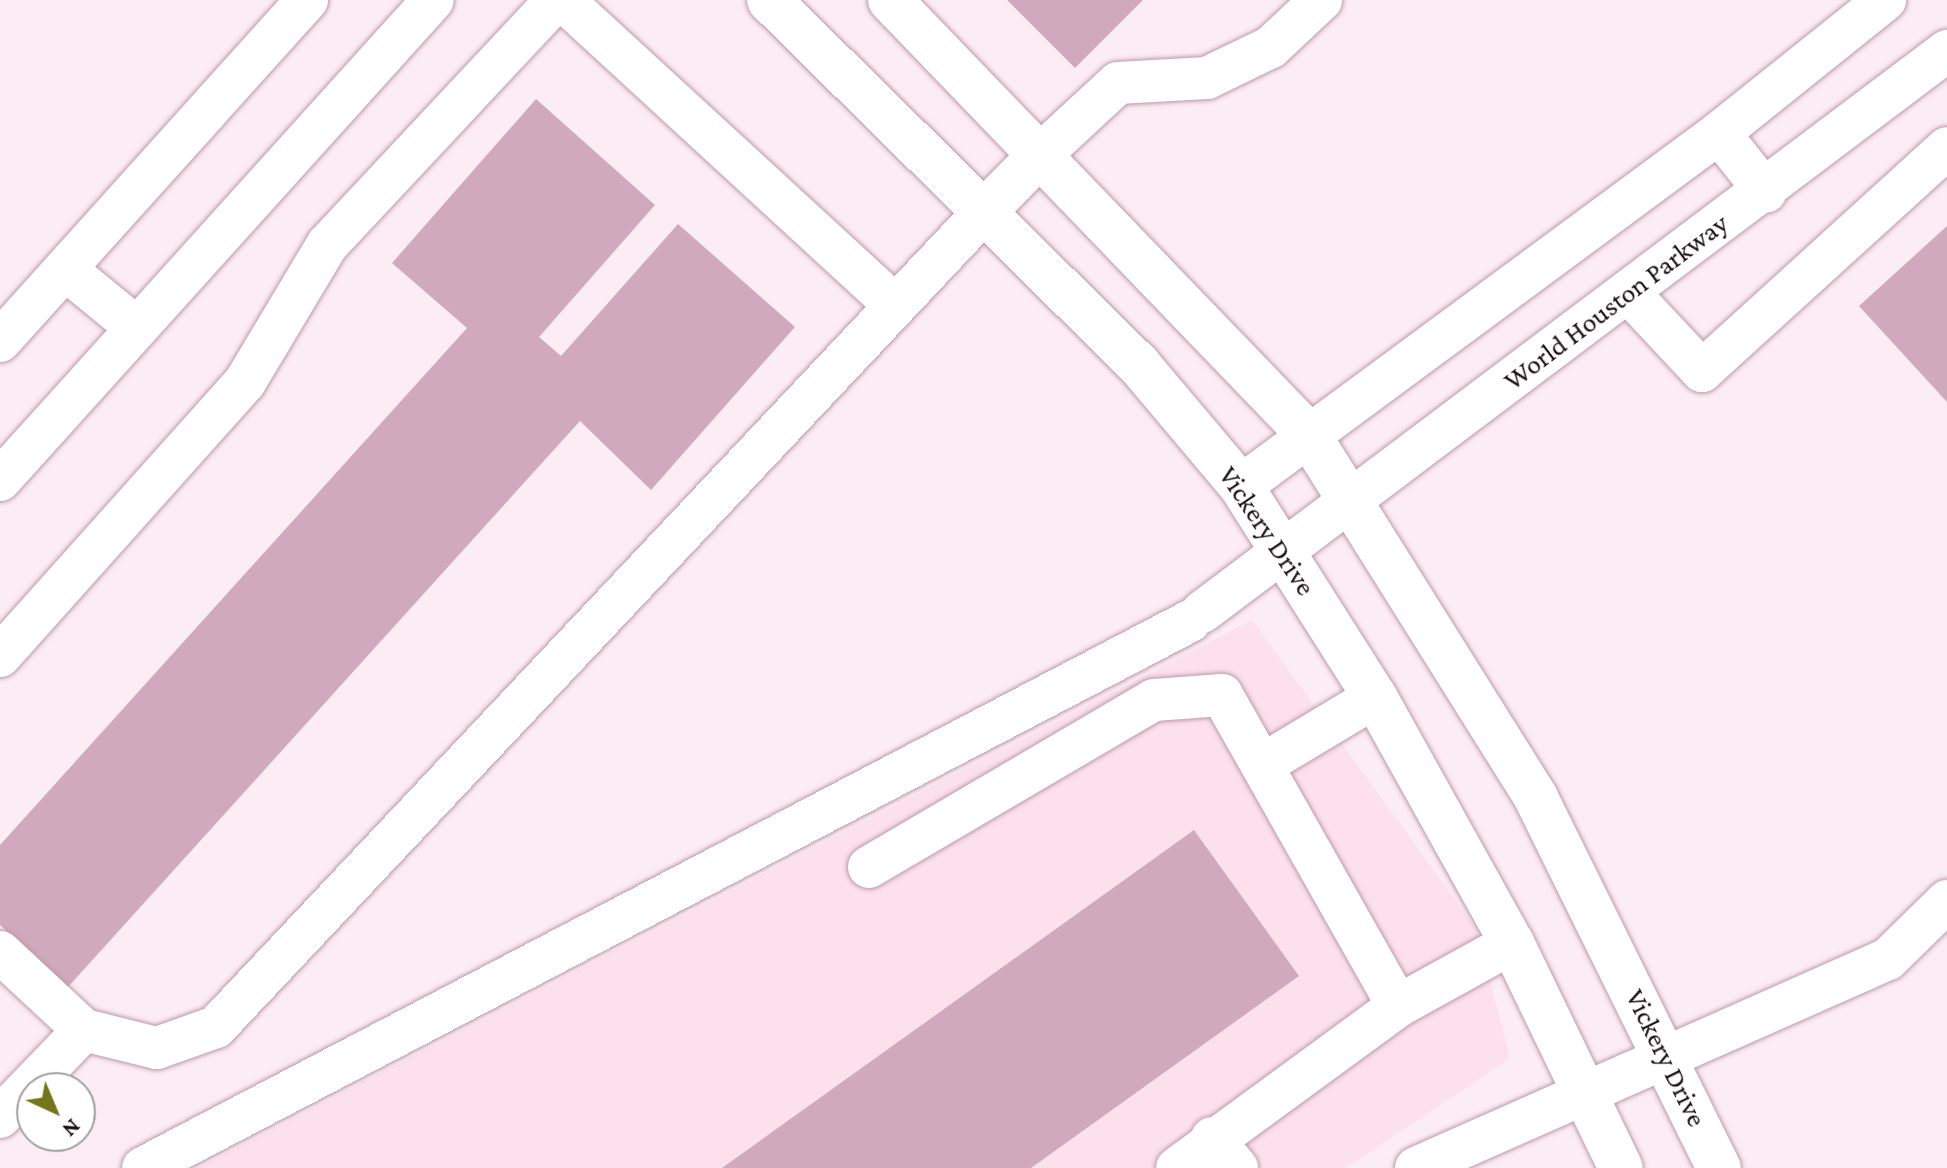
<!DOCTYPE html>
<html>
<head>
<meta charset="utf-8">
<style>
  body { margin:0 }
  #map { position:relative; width:1947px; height:1168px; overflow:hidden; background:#fcecf3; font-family:"Crimson Pro",serif }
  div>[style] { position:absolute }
  .built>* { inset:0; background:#fce0ec }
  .building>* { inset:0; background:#d0aabc }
  .roads { filter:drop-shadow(0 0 2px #bd99aa) drop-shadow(0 0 2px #bd99aa) }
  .minor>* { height:42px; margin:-21px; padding:0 21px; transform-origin:21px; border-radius:21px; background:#fff }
  .major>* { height:44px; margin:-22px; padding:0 22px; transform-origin:22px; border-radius:22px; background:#fff }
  span { translate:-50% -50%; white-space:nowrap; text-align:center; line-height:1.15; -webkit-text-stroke:6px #fff; paint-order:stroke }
  .street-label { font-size:28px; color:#1b0e15 }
  .north { position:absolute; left:16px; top:1072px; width:80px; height:80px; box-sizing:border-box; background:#fff; border:2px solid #a49fa1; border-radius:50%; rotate:136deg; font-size:22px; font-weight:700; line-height:32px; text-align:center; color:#1b0e15 }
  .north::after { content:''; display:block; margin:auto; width:28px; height:36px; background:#75751b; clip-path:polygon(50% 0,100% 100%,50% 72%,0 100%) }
</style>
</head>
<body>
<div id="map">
  <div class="built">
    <i style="clip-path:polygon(1252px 620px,1477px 930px,1510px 1058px,1345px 1168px,198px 1168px)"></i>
  </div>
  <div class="building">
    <i style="clip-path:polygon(1007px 0,1143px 0,1075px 68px)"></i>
    <i style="clip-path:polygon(536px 99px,655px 205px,539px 337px,561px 356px,678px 224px,795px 327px,651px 490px,580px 421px,68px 987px,0 925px,0 845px,467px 328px,392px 263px)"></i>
    <i style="clip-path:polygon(1947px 226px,1947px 402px,1859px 306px)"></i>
    <i style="clip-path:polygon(1194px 830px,1299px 976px,1031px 1168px,722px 1168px)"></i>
  </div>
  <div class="roads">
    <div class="minor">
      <i style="left:563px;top:0;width:451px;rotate:42.6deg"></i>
      <i style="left:1719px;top:133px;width:75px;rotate:51.5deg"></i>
      <i style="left:1038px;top:157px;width:109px;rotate:-42.8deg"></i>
      <i style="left:1118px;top:83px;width:89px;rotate:-3.2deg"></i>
      <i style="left:1207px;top:78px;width:71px;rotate:-25.8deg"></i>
      <i style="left:1271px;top:47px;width:69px;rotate:-43.2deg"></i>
      <i style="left:65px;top:269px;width:93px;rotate:39.3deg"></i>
      <i style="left:1629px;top:293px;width:107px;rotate:46.9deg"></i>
      <i style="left:1702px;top:371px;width:331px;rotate:-42.3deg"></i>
      <i style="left:0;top:341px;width:459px;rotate:-48deg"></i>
      <i style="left:0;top:480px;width:646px;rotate:-47.95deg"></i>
      <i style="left:1241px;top:486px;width:594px;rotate:-36.45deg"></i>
      <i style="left:1719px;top:133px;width:213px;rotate:-38.7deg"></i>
      <i style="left:1202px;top:612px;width:933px;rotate:-36.98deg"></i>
      <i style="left:0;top:656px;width:368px;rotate:-48.2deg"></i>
      <i style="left:245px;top:382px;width:160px;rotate:-59.1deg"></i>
      <i style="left:327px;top:245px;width:335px;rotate:-46.9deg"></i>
      <i style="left:1262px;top:765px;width:132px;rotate:-31deg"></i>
      <i style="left:869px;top:867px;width:330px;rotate:-30.4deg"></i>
      <i style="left:1154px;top:700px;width:68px;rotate:-4.2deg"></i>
      <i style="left:1222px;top:695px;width:357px;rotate:60.5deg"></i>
      <i style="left:0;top:952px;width:115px;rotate:42.9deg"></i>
      <i style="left:0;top:1117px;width:121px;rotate:-46deg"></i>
      <i style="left:84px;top:1030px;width:75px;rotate:13.9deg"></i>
      <i style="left:157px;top:1048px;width:63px;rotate:-19.6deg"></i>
      <i style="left:216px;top:1027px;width:1117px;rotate:-46.7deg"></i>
      <i style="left:1212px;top:1138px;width:39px;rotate:50deg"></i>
      <i style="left:143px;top:1168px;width:1181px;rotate:-27.58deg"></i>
      <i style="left:1177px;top:1168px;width:274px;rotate:-36.2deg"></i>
      <i style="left:1398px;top:1006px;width:130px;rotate:-28.9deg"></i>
      <i style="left:1416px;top:1168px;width:516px;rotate:-23.88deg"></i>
      <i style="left:1888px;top:959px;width:83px;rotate:-44.5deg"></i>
    </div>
    <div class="major">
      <i style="left:769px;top:0;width:520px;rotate:44.61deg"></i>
      <i style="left:1139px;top:365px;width:158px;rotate:49.9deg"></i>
      <i style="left:1241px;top:486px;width:250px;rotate:57.6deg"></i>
      <i style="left:1375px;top:697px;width:282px;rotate:60.9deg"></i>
      <i style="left:1512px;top:943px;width:250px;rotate:64.2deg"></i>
      <i style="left:890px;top:0;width:603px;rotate:46.08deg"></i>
      <i style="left:1308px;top:434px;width:430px;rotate:57.9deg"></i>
      <i style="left:1536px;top:798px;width:413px;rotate:63.7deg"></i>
      <i style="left:982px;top:214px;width:80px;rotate:-45.5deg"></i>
    </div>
  </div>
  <div class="street-label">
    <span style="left:1616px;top:302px;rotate:-37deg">World Houston Parkway</span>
    <span style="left:1267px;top:531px;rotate:56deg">Vickery Drive</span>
    <span style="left:1666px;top:1058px;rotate:64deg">Vickery Drive</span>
  </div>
  <div class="north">N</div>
</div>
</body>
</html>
